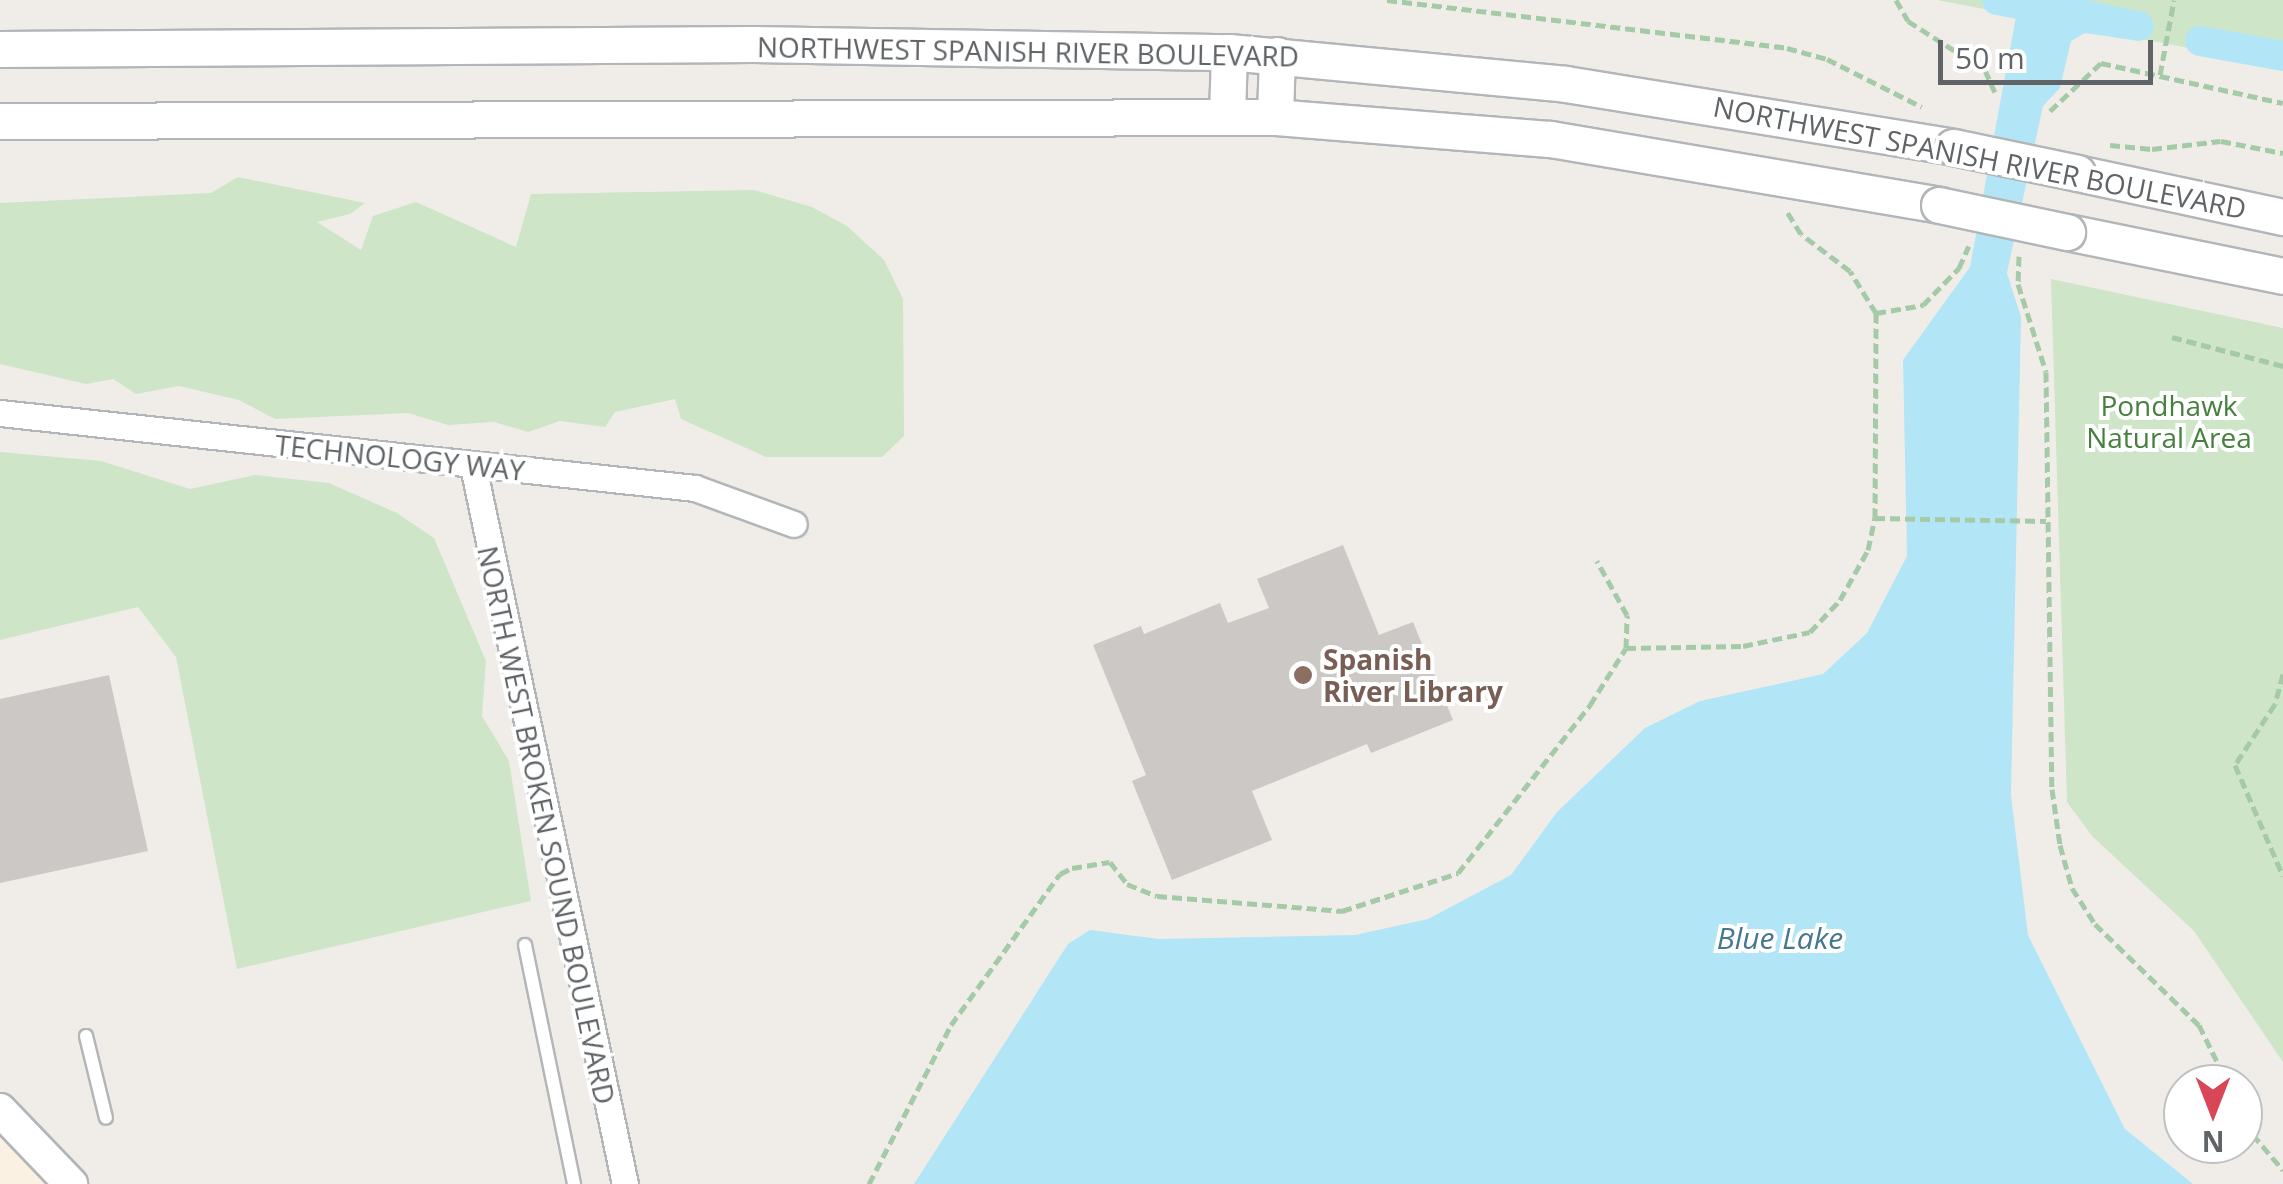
<!DOCTYPE html>
<style>
body{margin:0}
#map{position:relative;width:2283px;height:1184px;overflow:hidden;background:#f0ede9;font-family:"Open Sans",sans-serif}
div>[style]{position:absolute}
.commercial>*{inset:0;background:#fbf1e3}
.green>*{inset:0;background:#cee5c8}
.water>*{inset:0;background:#b2e6f7}
.canal>*{height:30px;margin:-15px;padding:0 15px;transform-origin:15px;border-radius:15px;background:#b2e6f7}
.building>*{inset:0;background:#ccc8c5}
.path>*{height:5px;margin-top:-2.5px;transform-origin:0;background:repeating-linear-gradient(90deg,#a5caa8 0 10px,transparent 0 15px)}
.roads{filter:drop-shadow(2px 0 #b3b6b9) drop-shadow(-2px 0 #b3b6b9) drop-shadow(0 2px #b3b6b9) drop-shadow(0 -2px #b3b6b9)}
.service>*{height:12px;margin:-6px;padding:0 6px;transform-origin:6px;border-radius:6px;background:#fff}
.minor>*{height:25px;margin:-12.5px;padding:0 12.5px;transform-origin:12.5px;border-radius:12.5px;background:#fff}
.tertiary>*{height:32px;margin:-16px;padding:0 16px;transform-origin:16px;border-radius:16px;background:#fff}
.secondary>*{height:35px;margin:-17.5px;padding:0 17.5px;transform-origin:17.5px;border-radius:17.5px;background:#fff}
.bridges{filter:drop-shadow(2px 0 #b3b6b9) drop-shadow(-2px 0 #b3b6b9) drop-shadow(0 2px #b3b6b9) drop-shadow(0 -2px #b3b6b9)}
.secondary-bridge>*{height:35px;margin:-17.5px;padding:0 17.5px;transform-origin:17.5px;border-radius:17.5px;background:#fff}
.dots>*{width:28px;height:28px;translate:-50% -50%;box-sizing:border-box;border:5px solid #fff;border-radius:50%}
span{translate:-50% -50%;white-space:nowrap;text-align:center;line-height:1.15;-webkit-text-stroke:8px #fff;paint-order:stroke}
.street-label{font-size:28px;color:#606467}
.park-label{font-size:28px;color:#47803e}
.education-label{font-size:28px;color:#785e54;font-weight:700}
.left{translate:0 -50%;text-align:left}
.water-label{font-size:30px;color:#45778f;font-style:italic}
.north{position:absolute;left:2163px;top:1064px;width:100px;height:100px;box-sizing:border-box;background:#fff;border:2px solid #bfc1c2;border-radius:50%;rotate:180deg;font-size:28px;font-weight:700;line-height:40px;text-align:center;color:#606467}
.north::after{content:'';display:block;margin:auto;width:35px;height:45px;background:#d94656;clip-path:polygon(50% 0,100% 100%,50% 72%,0 100%)}
.scale{position:absolute;left:1938px;top:40px;width:215px;height:45px;box-sizing:border-box;border:5px solid #606467;border-top:0;padding-left:12px;font-size:30px;line-height:35px;white-space:nowrap;color:#606467;-webkit-text-stroke:8px #fff;paint-order:stroke}
</style>
<div id="map">
<div class="commercial">
<div style="clip-path:polygon(0 1110px,71px 1184px,0 1184px)"></div>
</div>
<div class="green">
<div style="clip-path:polygon(1937px 0,2283px 0,2283px 66px)"></div>
<div style="clip-path:polygon(238px 177px,365px 203px,350px 214px,317px 222px,361px 250px,373px 216px,416px 202px,516px 247px,531px 194px,754px 190px,812px 207px,847px 226px,884px 260px,903px 299px,904px 436px,882px 457px,766px 457px,681px 419px,675px 399px,615px 412px,605px 427px,560px 421px,528px 432px,494px 422px,448px 425px,408px 413px,275px 419px,239px 400px,179px 386px,136px 394px,113px 379px,86px 384px,0 364px,0 203px,211px 193px)"></div>
<div style="clip-path:polygon(2051px 279px,2283px 328px,2283px 1062px,2194px 931px,2092px 836px,2067px 802px)"></div>
<div style="clip-path:polygon(0 452px,101px 461px,190px 489px,255px 475px,329px 483px,397px 513px,434px 538px,486px 661px,482px 716px,509px 761px,531px 901px,237px 969px,176px 657px,138px 607px,0 640px)"></div>
</div>
<div class="water">
<div style="clip-path:polygon(2019px 0,2089px 0,2133px 12px,2139px 22px,2126px 39px,2085px 33px,2071px 41px,2060px 88px,2043px 106px,2007px 273px,2021px 317px,2011px 795px,2028px 935px,2125px 1129px,2193px 1184px,914px 1184px,1068px 944px,1090px 930px,1159px 939px,1355px 935px,1428px 919px,1511px 875px,1557px 812px,1645px 728px,1700px 701px,1823px 674px,1867px 633px,1907px 556px,1903px 360px,1970px 267px)"></div>
</div>
<div class="canal">
<div style="left:1997px;top:0;width:144px;rotate:10.4deg"></div>
<div style="left:2200px;top:41px;width:84px;rotate:10.2deg"></div>
</div>
<div class="building">
<div style="clip-path:polygon(1343px 545px,1379px 635px,1413px 622px,1453px 720px,1371px 753px,1367px 744px,1252px 791px,1272px 840px,1172px 880px,1132px 781px,1146px 775px,1093px 645px,1141px 626px,1144px 634px,1220px 603px,1228px 623px,1269px 608px,1257px 579px)"></div>
<div style="clip-path:polygon(109px 675px,148px 851px,0 883px,0 699px)"></div>
</div>
<div class="path">
<div style="left:1387px;top:0;width:403px;rotate:6.8deg"></div>
<div style="left:1787px;top:48px;width:41px;rotate:15.4deg"></div>
<div style="left:1827px;top:59px;width:106px;rotate:26.8deg"></div>
<div style="left:1896px;top:0;width:24px;rotate:60deg"></div>
<div style="left:1908px;top:21px;width:91px;rotate:32.5deg"></div>
<div style="left:1985px;top:70px;width:24px;rotate:66deg"></div>
<div style="left:2160px;top:75px;width:76px;rotate:-79.4deg"></div>
<div style="left:2050px;top:111px;width:70px;rotate:-43.3deg"></div>
<div style="left:2101px;top:63px;width:186px;rotate:12.4deg"></div>
<div style="left:2110px;top:145px;width:42px;rotate:5.4deg"></div>
<div style="left:2152px;top:149px;width:69px;rotate:-6.6deg"></div>
<div style="left:2221px;top:141px;width:63px;rotate:11deg"></div>
<div style="left:2019px;top:256px;width:28px;rotate:92deg"></div>
<div style="left:2018px;top:284px;width:92px;rotate:72.3deg"></div>
<div style="left:2046px;top:372px;width:417px;rotate:89.2deg"></div>
<div style="left:2052px;top:789px;width:57px;rotate:81.9deg"></div>
<div style="left:2060px;top:845px;width:45px;rotate:74.4deg"></div>
<div style="left:2072px;top:888px;width:43px;rotate:57.4deg"></div>
<div style="left:2095px;top:924px;width:145px;rotate:44.2deg"></div>
<div style="left:2199px;top:1025px;width:66px;rotate:63.8deg"></div>
<div style="left:1876px;top:313px;width:48px;rotate:-9.7deg"></div>
<div style="left:1923px;top:305px;width:52px;rotate:-45.8deg"></div>
<div style="left:1959px;top:268px;width:24px;rotate:-66deg"></div>
<div style="left:2172px;top:337px;width:115px;rotate:14.6deg"></div>
<div style="left:1875px;top:518px;width:171px;rotate:1deg"></div>
<div style="left:1626px;top:648px;width:117px;rotate:-1deg"></div>
<div style="left:1743px;top:646px;width:68px;rotate:-11.8deg"></div>
<div style="left:1810px;top:632px;width:44px;rotate:-46.8deg"></div>
<div style="left:1840px;top:600px;width:57px;rotate:-60.8deg"></div>
<div style="left:1868px;top:550px;width:33px;rotate:-78deg"></div>
<div style="left:1875px;top:518px;width:205px;rotate:-89.7deg"></div>
<div style="left:1876px;top:313px;width:49px;rotate:-121.8deg"></div>
<div style="left:1850px;top:271px;width:61px;rotate:-142.9deg"></div>
<div style="left:1801px;top:234px;width:26px;rotate:-122deg"></div>
<div style="left:2283px;top:674px;width:31px;rotate:105deg"></div>
<div style="left:2275px;top:704px;width:73px;rotate:123.3deg"></div>
<div style="left:2235px;top:765px;width:121px;rotate:66.6deg"></div>
<div style="left:2243px;top:1123px;width:62px;rotate:49.6deg"></div>
<div style="left:869px;top:1184px;width:179px;rotate:-62.7deg"></div>
<div style="left:951px;top:1025px;width:186px;rotate:-54.2deg"></div>
<div style="left:1060px;top:874px;width:13px;rotate:-27deg"></div>
<div style="left:1072px;top:868px;width:38px;rotate:-9deg"></div>
<div style="left:1110px;top:862px;width:28px;rotate:52deg"></div>
<div style="left:1127px;top:884px;width:32px;rotate:22deg"></div>
<div style="left:1157px;top:896px;width:186px;rotate:4.6deg"></div>
<div style="left:1342px;top:911px;width:122px;rotate:-18.1deg"></div>
<div style="left:1458px;top:873px;width:214px;rotate:-51.8deg"></div>
<div style="left:1590px;top:705px;width:67px;rotate:-57.7deg"></div>
<div style="left:1626px;top:648px;width:33px;rotate:-88deg"></div>
<div style="left:1627px;top:615px;width:62px;rotate:-119.1deg"></div>
</div>
<div class="roads">
<div class="service">
<div style="left:525px;top:945px;width:244px;rotate:78.4deg"></div>
<div style="left:86px;top:1036px;width:84px;rotate:76.3deg"></div>
</div>
<div class="minor">
<div style="left:0;top:413px;width:699px;rotate:6.16deg"></div>
<div style="left:695px;top:488px;width:105px;rotate:20deg"></div>
<div style="left:473px;top:466px;width:734px;rotate:78.05deg"></div>
</div>
<div class="tertiary">
<div style="left:0;top:1110px;width:103px;rotate:46.2deg"></div>
</div>
<div class="secondary">
<div style="left:0;top:49px;width:753px;rotate:-0.38deg"></div>
<div style="left:753px;top:44px;width:476px;rotate:1deg"></div>
<div style="left:1229px;top:52px;width:339px;rotate:5.4deg"></div>
<div style="left:1566px;top:84px;width:392px;rotate:9.2deg"></div>
<div style="left:1227px;top:116px;width:64px;rotate:-88.2deg"></div>
<div style="left:1275px;top:117px;width:62px;rotate:-88.2deg"></div>
<div style="left:0;top:121px;width:1275px;rotate:-0.18deg"></div>
<div style="left:1275px;top:117px;width:276px;rotate:4.6deg"></div>
<div style="left:1550px;top:139px;width:395px;rotate:9.6deg"></div>
<div style="left:2077px;top:173px;width:211px;rotate:12.1deg"></div>
<div style="left:2067px;top:232px;width:220px;rotate:11.5deg"></div>
</div>
</div>
<div class="bridges">
<div class="secondary-bridge">
<div style="left:1953px;top:147px;width:127px;rotate:11.8deg"></div>
<div style="left:1939px;top:205px;width:131px;rotate:11.9deg"></div>
</div>
</div>
<div class="dots">
<div style="left:1303px;top:675px;background:#8d6e63"></div>
</div>
<div class="street-label">
<span style="left:1028px;top:51px;rotate:1deg">NORTHWEST SPANISH RIVER BOULEVARD</span>
<span style="left:1980px;top:157px;rotate:11deg">NORTHWEST SPANISH RIVER BOULEVARD</span>
<span style="left:400px;top:457px;rotate:6deg">TECHNOLOGY WAY</span>
<span style="left:547px;top:825px;rotate:78deg">NORTH WEST BROKEN SOUND BOULEVARD</span>
</div>
<div class="park-label">
<span style="left:2169px;top:421px">Pondhawk<br>Natural Area</span>
</div>
<div class="education-label">
<span class="left" style="left:1323px;top:675px">Spanish<br>River Library</span>
</div>
<div class="water-label">
<span style="left:1780px;top:938px">Blue Lake</span>
</div>
<div class="north">N</div>
<div class="scale">50 m</div>
</div>
